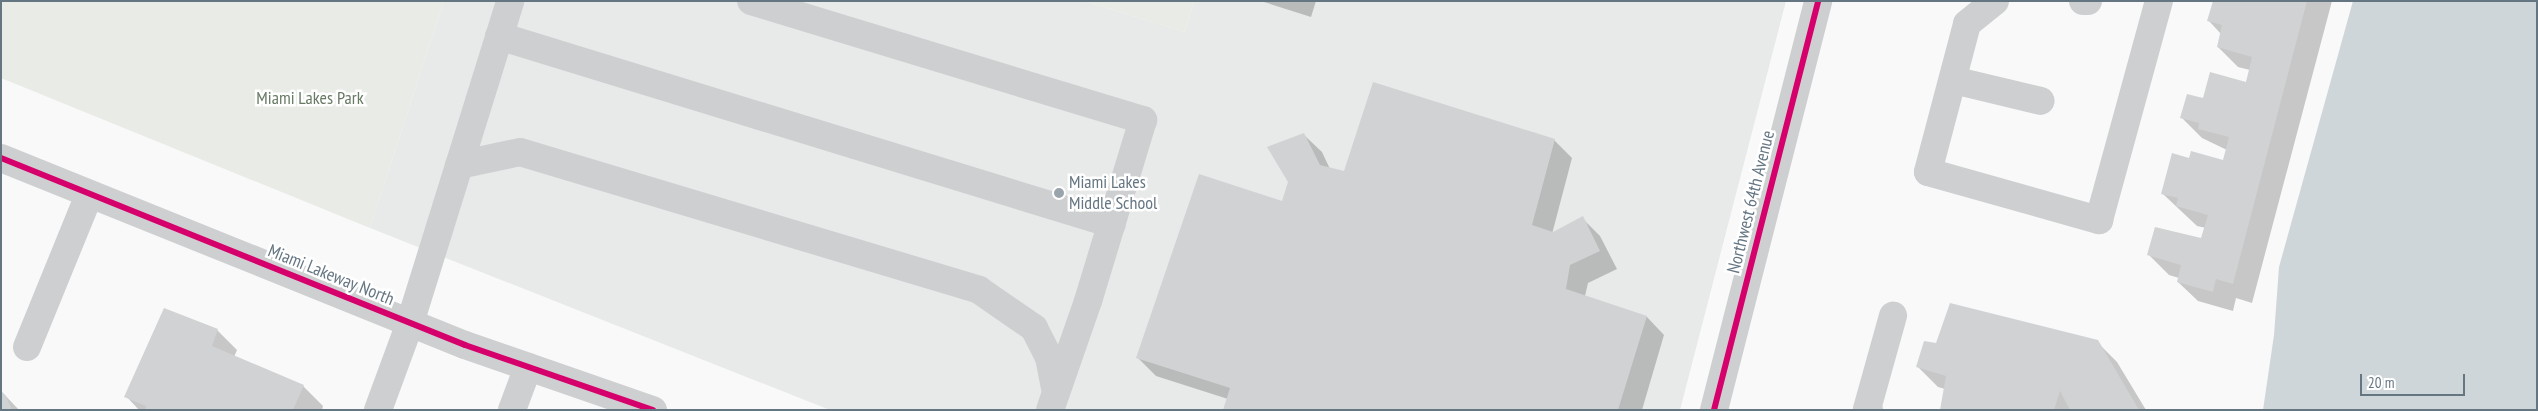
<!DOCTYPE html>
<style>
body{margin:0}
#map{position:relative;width:2538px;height:411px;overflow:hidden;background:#f9f9f9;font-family:"PT Sans Narrow",sans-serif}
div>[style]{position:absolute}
.built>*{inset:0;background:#e8e9e9}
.green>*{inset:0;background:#e8ebe6}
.water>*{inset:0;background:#ced6d9}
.shadow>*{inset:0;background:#0003}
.building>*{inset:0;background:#d0d2d3}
.minor>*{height:28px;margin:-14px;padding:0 14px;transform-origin:14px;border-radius:14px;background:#cecfd0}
.cycleway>*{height:6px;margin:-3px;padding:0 3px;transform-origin:3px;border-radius:3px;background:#d6006c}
.dots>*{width:14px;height:14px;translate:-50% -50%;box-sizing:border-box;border:2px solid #fff;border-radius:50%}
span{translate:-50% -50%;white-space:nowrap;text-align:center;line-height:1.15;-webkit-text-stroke:5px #fff;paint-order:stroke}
.park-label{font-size:18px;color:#687a64}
.poi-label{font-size:18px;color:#657683}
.left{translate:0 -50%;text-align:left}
.street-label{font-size:18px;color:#657683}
.frame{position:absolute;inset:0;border:2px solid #657683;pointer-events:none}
.scale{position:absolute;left:2360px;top:374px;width:105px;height:22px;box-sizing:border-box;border:2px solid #657683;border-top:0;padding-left:6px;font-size:15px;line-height:18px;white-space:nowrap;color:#657683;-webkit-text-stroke:4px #fff;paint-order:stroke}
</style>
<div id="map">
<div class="built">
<div style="clip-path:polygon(444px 1px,1084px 1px,1185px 32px,1194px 1px,1786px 1px,1680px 410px,830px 410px,370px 228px)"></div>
</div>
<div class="green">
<div style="clip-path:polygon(1px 1px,444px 1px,370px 228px,1px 78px)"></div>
<div style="clip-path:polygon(1084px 1px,1194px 1px,1185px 32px)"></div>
</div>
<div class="water">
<div style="clip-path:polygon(2353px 1px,2537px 1px,2537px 410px,2263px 410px,2274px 335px,2279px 267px)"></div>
</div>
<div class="shadow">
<div style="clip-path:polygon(1261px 1px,1316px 1px,1311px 17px)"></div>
<div style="clip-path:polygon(2266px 1px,2332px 1px,2252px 303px,2236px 298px,2233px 311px,2198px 301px,2178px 282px,2179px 278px,2169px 275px,2149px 255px,2202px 240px,2206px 228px,2197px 226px,2163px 194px,2190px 159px,2224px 161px,2227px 150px,2202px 138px,2182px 118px,2204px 100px,2246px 83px,2250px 70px,2238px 67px,2218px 47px,2221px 34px,2209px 21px)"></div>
<div style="clip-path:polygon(1304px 135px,1322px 152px,1330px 169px,1344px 173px,1554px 140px,1572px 158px,1552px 234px,1582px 218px,1600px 236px,1617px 269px,1588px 283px,1585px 296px,1647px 317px,1664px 335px,1642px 410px,1225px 410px,1228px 399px,1156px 376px,1138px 358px,1283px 202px)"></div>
<div style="clip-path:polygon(217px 330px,237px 350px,234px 357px,303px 386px,323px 406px,322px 410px,139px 410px,126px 396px)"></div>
<div style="clip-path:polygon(2097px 342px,2117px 362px,2146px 410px,1941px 410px,1945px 389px,1938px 387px,1918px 367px,1937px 344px)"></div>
<div style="clip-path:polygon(1px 391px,19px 410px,1px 410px)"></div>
</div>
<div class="building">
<div style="clip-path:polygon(2213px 1px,2307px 1px,2233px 284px,2216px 279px,2213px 292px,2177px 282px,2181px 265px,2147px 255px,2155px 227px,2201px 238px,2208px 215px,2176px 206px,2178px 198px,2161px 194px,2172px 153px,2189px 158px,2191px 151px,2223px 160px,2229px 137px,2198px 129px,2199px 123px,2180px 118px,2187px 94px,2203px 98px,2210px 72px,2246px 82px,2252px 57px,2217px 47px,2222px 25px,2207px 21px)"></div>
<div style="clip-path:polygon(1373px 82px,1555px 139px,1532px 225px,1553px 232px,1583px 216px,1600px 251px,1570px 265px,1566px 289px,1647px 316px,1618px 410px,1223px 410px,1230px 388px,1136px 358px,1199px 174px,1282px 201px,1288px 182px,1267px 147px,1304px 133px,1320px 165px,1344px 171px)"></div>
<div style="clip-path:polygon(1950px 303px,2098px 340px,2139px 410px,2070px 410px,2060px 391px,2054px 410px,1940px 410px,1946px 376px,1916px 367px,1924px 341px,1936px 343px)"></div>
<div style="clip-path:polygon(164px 308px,218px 329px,212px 346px,304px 385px,293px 410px,145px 410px,146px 406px,124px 397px)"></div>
<div style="clip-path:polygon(1px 391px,6px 396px,12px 410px,1px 410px)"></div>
</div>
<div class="minor">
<div style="left:751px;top:1px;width:410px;rotate:16.9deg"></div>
<div style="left:1143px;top:120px;width:189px;rotate:106.9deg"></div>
<div style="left:1088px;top:301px;width:115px;rotate:109.2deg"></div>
<div style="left:1995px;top:1px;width:36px;rotate:141deg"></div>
<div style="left:1967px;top:24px;width:153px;rotate:104.8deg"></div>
<div style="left:1928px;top:172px;width:178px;rotate:15.7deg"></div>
<div style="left:2099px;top:220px;width:227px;rotate:-74.7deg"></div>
<div style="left:2083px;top:1px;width:5px"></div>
<div style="left:499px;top:36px;width:641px;rotate:17.05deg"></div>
<div style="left:1953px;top:80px;width:90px;rotate:13.4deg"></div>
<div style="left:1px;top:158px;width:500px;rotate:21.95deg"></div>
<div style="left:465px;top:345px;width:199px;rotate:19.1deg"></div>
<div style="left:459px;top:165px;width:62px;rotate:-12deg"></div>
<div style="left:520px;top:152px;width:479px;rotate:16.7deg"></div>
<div style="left:979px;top:290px;width:67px;rotate:34.6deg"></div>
<div style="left:1034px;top:328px;width:33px;rotate:63deg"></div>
<div style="left:1049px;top:357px;width:36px;rotate:79deg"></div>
<div style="left:27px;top:347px;width:164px;rotate:-67.8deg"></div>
<div style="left:378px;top:410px;width:93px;rotate:-69.8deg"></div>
<div style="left:410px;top:323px;width:337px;rotate:-72.7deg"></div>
<div style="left:512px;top:410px;width:46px;rotate:-69.6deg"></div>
<div style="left:1714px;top:410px;width:422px;rotate:-75.7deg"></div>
<div style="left:1869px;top:410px;width:2px;rotate:-153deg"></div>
<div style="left:1867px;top:409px;width:97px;rotate:-74.4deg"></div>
</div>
<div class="cycleway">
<div style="left:1px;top:158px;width:500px;rotate:21.95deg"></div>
<div style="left:465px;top:345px;width:199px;rotate:19.1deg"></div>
<div style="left:1714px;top:410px;width:422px;rotate:-75.7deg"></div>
</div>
<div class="dots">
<div style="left:1059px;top:193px;background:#99a4ac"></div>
</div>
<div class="park-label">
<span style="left:310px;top:98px">Miami Lakes Park</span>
</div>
<div class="poi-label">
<span class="left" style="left:1069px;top:193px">Miami Lakes<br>Middle School</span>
</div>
<div class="street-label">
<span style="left:1751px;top:202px;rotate:-76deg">Northwest 64th Avenue</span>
<span style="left:331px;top:275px;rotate:22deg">Miami Lakeway North</span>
</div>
<div class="frame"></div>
<div class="scale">20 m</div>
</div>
